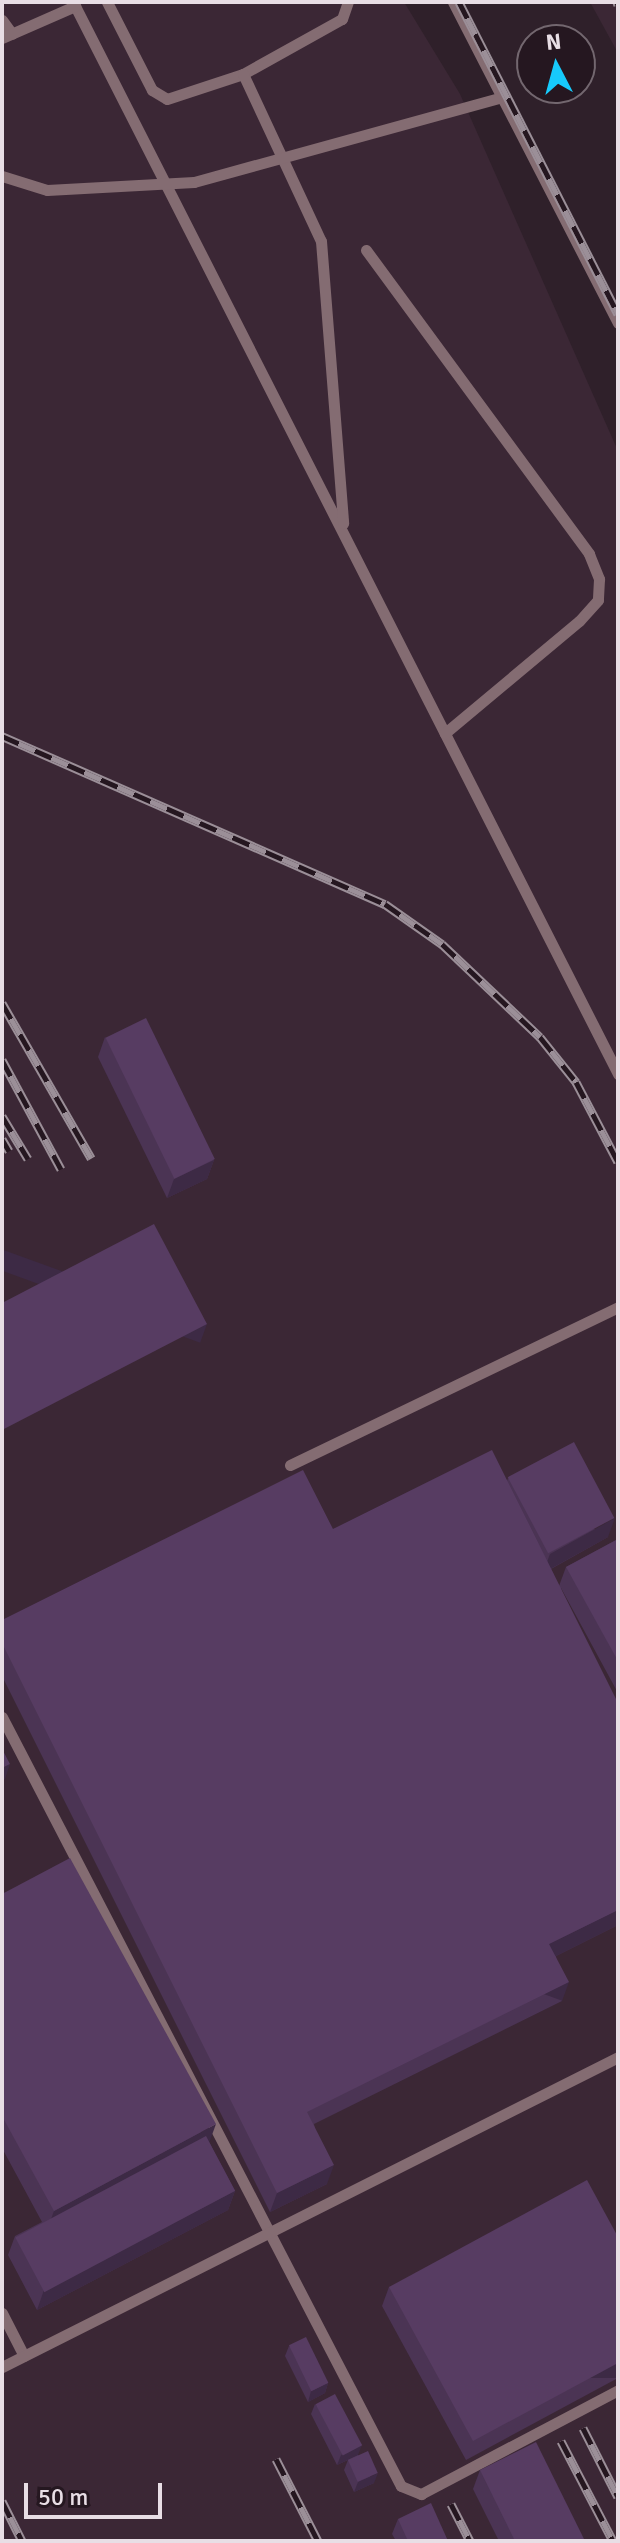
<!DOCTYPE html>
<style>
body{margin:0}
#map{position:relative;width:620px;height:2543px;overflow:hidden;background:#2f202a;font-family:Signika,sans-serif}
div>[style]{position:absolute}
.built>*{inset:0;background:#3b2735}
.service>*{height:11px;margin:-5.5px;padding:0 5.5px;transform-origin:5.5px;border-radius:5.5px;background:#846c72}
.rail>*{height:9px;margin-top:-4.5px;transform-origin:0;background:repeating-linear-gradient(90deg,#251720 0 18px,#9b8f98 0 36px);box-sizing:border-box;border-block:2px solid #9b8f98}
.wall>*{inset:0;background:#4b3454}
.shaded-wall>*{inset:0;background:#3d2a45;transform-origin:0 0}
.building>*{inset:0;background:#573c62;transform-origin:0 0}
span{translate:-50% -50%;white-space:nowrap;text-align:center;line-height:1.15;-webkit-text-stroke:8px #251720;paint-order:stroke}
.frame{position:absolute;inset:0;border:4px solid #e8dee5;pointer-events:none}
.north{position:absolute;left:516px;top:24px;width:80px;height:80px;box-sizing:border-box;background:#251720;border:2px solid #73676f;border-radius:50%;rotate:354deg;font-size:22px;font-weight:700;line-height:32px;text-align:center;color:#e8dee5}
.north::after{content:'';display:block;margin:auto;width:28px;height:36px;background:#17cafb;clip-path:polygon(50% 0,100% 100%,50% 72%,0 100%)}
.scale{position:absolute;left:24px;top:2483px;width:138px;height:36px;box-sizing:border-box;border:4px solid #e8dee5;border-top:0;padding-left:10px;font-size:24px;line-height:28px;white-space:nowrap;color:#e8dee5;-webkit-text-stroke:6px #251720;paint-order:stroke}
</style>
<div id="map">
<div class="built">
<div style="clip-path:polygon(2px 2px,404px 2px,460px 94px,618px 451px,618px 2541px,2px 2541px)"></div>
<div style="clip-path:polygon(590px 2px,618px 2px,618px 53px)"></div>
</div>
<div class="service">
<div style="left:73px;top:2px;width:1203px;rotate:63.05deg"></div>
<div style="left:107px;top:2px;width:99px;rotate:62.9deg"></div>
<div style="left:152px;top:90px;width:17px;rotate:31deg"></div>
<div style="left:167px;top:99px;width:80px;rotate:-18.2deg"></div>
<div style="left:243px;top:74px;width:113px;rotate:-29.1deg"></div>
<div style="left:342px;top:19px;width:18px;rotate:-71deg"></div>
<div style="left:453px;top:2px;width:361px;rotate:62.8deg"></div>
<div style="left:2px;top:20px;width:17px;rotate:54deg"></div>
<div style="left:2px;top:38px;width:80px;rotate:-23.7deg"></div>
<div style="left:243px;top:74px;width:184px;rotate:65deg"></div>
<div style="left:321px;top:241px;width:283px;rotate:85.5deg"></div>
<div style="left:2px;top:176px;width:47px;rotate:17.3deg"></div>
<div style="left:47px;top:190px;width:147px;rotate:-3.1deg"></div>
<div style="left:194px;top:182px;width:320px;rotate:-15.4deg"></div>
<div style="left:366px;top:250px;width:377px;rotate:53.7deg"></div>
<div style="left:589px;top:554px;width:27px;rotate:68deg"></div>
<div style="left:599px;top:579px;width:21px;rotate:93deg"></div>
<div style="left:598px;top:600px;width:28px;rotate:132deg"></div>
<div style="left:579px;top:621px;width:175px;rotate:140.1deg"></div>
<div style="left:290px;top:1465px;width:364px;rotate:-25.7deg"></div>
<div style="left:2px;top:1717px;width:866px;rotate:62.58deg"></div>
<div style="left:401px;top:2486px;width:22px;rotate:22deg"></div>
<div style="left:421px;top:2494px;width:223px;rotate:-27.8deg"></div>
<div style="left:2px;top:2313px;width:48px;rotate:62.9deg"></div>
<div style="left:2px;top:2367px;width:690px;rotate:-26.71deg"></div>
</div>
<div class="rail">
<div style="left:459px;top:2px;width:350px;rotate:63deg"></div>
<div style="left:617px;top:2px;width:3px;rotate:72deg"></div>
<div style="left:2px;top:736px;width:418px;rotate:23.7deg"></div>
<div style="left:385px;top:904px;width:70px;rotate:35.1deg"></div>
<div style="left:442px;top:944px;width:135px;rotate:43.5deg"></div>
<div style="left:540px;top:1037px;width:58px;rotate:51.3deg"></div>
<div style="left:576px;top:1082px;width:90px;rotate:62.3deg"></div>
<div style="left:2px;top:1003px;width:179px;rotate:60.1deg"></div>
<div style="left:2px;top:1060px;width:124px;rotate:61.6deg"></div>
<div style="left:2px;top:1116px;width:50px;rotate:58.8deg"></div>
<div style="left:2px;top:1139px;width:14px;rotate:60deg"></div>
<div style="left:583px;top:2428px;width:77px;rotate:63.1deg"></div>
<div style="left:561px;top:2441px;width:113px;rotate:62.5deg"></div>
<div style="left:276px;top:2459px;width:92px;rotate:62.9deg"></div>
<div style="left:2px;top:2501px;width:45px;rotate:63.4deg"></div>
<div style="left:451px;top:2504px;width:42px;rotate:62.8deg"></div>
</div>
<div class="wall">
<div style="clip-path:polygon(105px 1037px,214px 1160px,207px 1179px,167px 1198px,98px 1057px)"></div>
<div style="clip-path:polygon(508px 1478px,608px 1537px,551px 1569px,559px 1586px,566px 1567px,618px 1539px,618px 1693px,561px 1588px,618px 1925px,556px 1956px,562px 2001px,314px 2124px,327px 2184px,270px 2212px,2px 1676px,2px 1620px,507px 1481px)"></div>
<div style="clip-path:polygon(2px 1894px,209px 2142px,235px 2191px,228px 2210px,37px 2310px,8px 2255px,15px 2236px,42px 2222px,2px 2148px)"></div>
<div style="clip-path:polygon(618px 2237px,618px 2378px,466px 2460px,382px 2306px,389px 2287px)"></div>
<div style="clip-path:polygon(289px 2346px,328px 2383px,325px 2393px,308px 2402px,285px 2356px)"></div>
<div style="clip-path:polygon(315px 2404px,358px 2455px,374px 2483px,354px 2492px,344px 2470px,348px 2460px,337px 2465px,311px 2414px)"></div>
<div style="clip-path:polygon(480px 2470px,585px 2541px,499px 2541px,473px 2489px)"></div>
<div style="clip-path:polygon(398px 2519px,448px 2541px,396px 2541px,392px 2534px)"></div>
</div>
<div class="shaded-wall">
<div style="clip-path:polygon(214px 1160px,207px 1179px,167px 1198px,174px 1179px)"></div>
<div style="left:207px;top:1324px;width:20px;height:231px;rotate:110deg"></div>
<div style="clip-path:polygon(615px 1518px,608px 1537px,543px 1573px,550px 1554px)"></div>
<div style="clip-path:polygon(10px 1764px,5px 1779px,2px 1781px,2px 1768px)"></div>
<div style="clip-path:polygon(618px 1910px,618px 1925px,542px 1963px,549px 1944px)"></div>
<div style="left:569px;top:1982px;width:20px;height:292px;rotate:110deg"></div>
<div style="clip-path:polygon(216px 2124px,209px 2143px,47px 2230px,54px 2211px)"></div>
<div style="clip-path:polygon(334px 2165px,327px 2184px,270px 2212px,277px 2193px)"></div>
<div style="clip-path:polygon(235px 2191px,228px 2210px,37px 2310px,44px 2290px)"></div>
<div style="left:618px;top:2363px;width:15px;height:165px;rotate:90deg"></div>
<div style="clip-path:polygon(328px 2383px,325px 2393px,308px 2402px,311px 2391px)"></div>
<div style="clip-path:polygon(362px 2445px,358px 2455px,337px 2465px,341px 2455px)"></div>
<div style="clip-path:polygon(378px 2473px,374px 2483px,354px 2492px,358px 2482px)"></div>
</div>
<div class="building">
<div style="left:146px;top:1018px;width:157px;height:45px;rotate:64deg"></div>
<div style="clip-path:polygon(154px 1224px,207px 1324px,2px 1430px,2px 1303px)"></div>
<div style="left:574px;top:1442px;width:86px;height:75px;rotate:62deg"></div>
<div style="clip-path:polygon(492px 1450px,618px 1703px,618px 1910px,549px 1944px,569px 1982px,307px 2112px,334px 2165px,277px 2193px,2px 1643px,2px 1620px,303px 1470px,333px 1529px)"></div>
<div style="clip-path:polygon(618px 1539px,618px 1661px,566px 1567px)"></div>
<div style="clip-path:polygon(2px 1749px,10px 1764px,2px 1768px)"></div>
<div style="clip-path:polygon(70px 1858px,216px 2124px,54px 2211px,2px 2116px,2px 1894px)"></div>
<div style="left:206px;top:2136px;width:62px;height:216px;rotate:62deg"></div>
<div style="clip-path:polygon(587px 2180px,618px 2237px,618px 2363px,473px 2441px,389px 2287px)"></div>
<div style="left:306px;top:2337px;width:51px;height:19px;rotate:64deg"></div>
<div style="left:335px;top:2394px;width:58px;height:22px;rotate:62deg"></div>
<div style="clip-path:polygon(536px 2442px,585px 2541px,515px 2541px,480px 2470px)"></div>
<div style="left:368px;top:2451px;width:24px;height:22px;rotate:66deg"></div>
<div style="clip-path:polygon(431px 2503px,448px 2541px,408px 2541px,398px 2519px)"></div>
</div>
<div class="frame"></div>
<div class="north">N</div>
<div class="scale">50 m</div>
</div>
